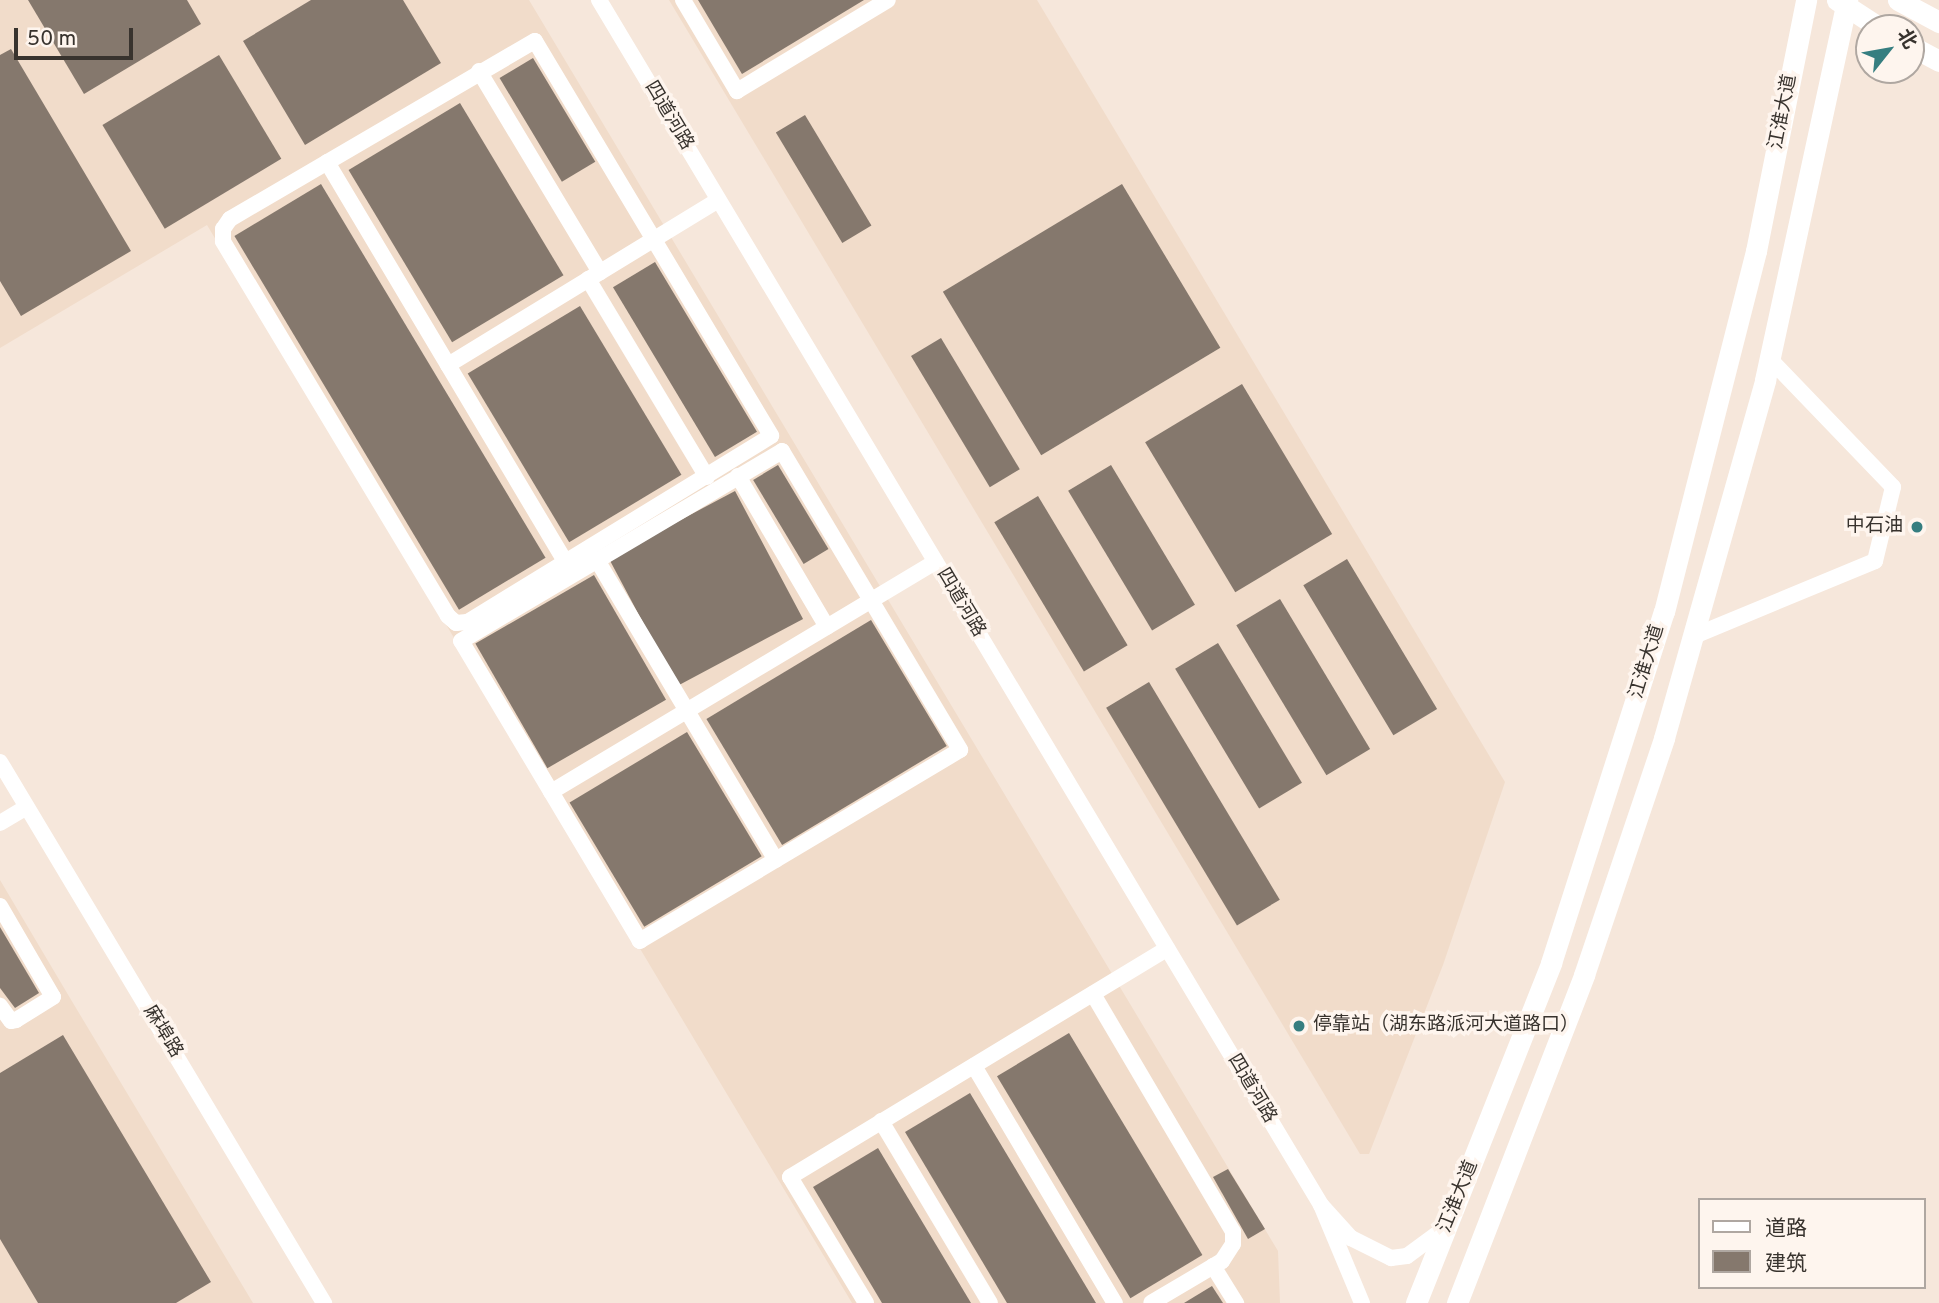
<!DOCTYPE html>
<meta charset="utf-8">
<style>
body{margin:0}
#map{position:relative;width:1939px;height:1303px;overflow:hidden;background:#f6e7db;font-family:Overpass,"Noto Sans SC",sans-serif}
div>[style]{position:absolute}
.built>*{inset:0;background:#f1dcca}
.building>*{inset:0;background:#85786d;transform-origin:0 0}
.minor>*{height:16px;margin:-8px;padding:0 8px;transform-origin:8px;border-radius:8px;background:#fff}
.major>*{height:21px;margin:-10.5px;padding:0 10.5px;transform-origin:10.5px;border-radius:10.5px;background:#fff}
.dots>*{width:19px;height:19px;translate:-50% -50%;box-sizing:border-box;border:4px solid #fef5ee;border-radius:50%}
span{translate:-50% -50%;white-space:nowrap;text-align:center;line-height:1.15;-webkit-text-stroke:7px #fef5ee;paint-order:stroke}
.street-label{font-size:19px;color:#38332e}
.poi-label{font-size:19px;color:#38332e}
.right{translate:-100% -50%;text-align:right}
.left{translate:0 -50%;text-align:left}
.legend{position:absolute;left:1698px;top:1198px;width:228px;height:91px;box-sizing:border-box;background:#fef5ee;border:2px solid #afa7a1;margin:0;padding:9px 12px;list-style:none;font-size:21px;color:#38332e}
.legend li{display:flex;align-items:center;gap:14px;height:35px}
.legend b{width:35px;border:2px solid #afa7a1}
.north{position:absolute;left:1855px;top:14px;width:70px;height:70px;box-sizing:border-box;background:#fef5ee;border:2px solid #afa7a1;border-radius:50%;rotate:59deg;font-size:19px;font-weight:700;line-height:28px;text-align:center;color:#38332e}
.north::after{content:'';display:block;margin:auto;width:24px;height:32px;background:#367e80;clip-path:polygon(50% 0,100% 100%,50% 72%,0 100%)}
.scale{position:absolute;left:14px;top:28px;width:119px;height:32px;box-sizing:border-box;border:4px solid #38332e;border-top:0;padding-left:9px;font-size:21px;line-height:24px;white-space:nowrap;color:#38332e;-webkit-text-stroke:5px #fef5ee;paint-order:stroke}
</style>
<div id="map">
<div class="built">
<div style="clip-path:polygon(0 0,529px 0,1278px 1251px,1280px 1303px,852px 1303px,207px 225px,0 348px)"></div>
<div style="clip-path:polygon(669px 0,1037px 0,1505px 782px,1443px 965px,1369px 1154px,1360px 1154px)"></div>
<div style="clip-path:polygon(0 880px,70px 998px,253px 1303px,0 1303px)"></div>
</div>
<div class="building">
<div style="clip-path:polygon(28px 0,187px 0,201px 24px,84px 94px)"></div>
<div style="clip-path:polygon(311px 0,403px 0,441px 63px,305px 145px,243px 41px)"></div>
<div style="clip-path:polygon(698px 0,864px 0,742px 74px)"></div>
<div style="clip-path:polygon(11px 49px,131px 251px,21px 316px,0 281px,0 55px)"></div>
<div style="left:219px;top:55px;width:121px;height:136px;rotate:59deg"></div>
<div style="left:533px;top:58px;width:121px;height:39px;rotate:59deg"></div>
<div style="left:460px;top:103px;width:201px;height:130px;rotate:59deg"></div>
<div style="left:805px;top:115px;width:129px;height:34px;rotate:59deg"></div>
<div style="left:321px;top:184px;width:436px;height:101px;rotate:59deg"></div>
<div style="left:1122px;top:184px;width:191px;height:209px;rotate:59deg"></div>
<div style="left:655px;top:262px;width:198px;height:49px;rotate:59deg"></div>
<div style="left:580px;top:306px;width:197px;height:131px;rotate:59deg"></div>
<div style="left:941px;top:338px;width:153px;height:35px;rotate:59deg"></div>
<div style="left:1242px;top:384px;width:175px;height:113px;rotate:59deg"></div>
<div style="left:778px;top:465px;width:98px;height:29px;rotate:59deg"></div>
<div style="left:1111px;top:465px;width:163px;height:50px;rotate:59deg"></div>
<div style="left:735px;top:491px;width:145px;height:143px;rotate:62deg"></div>
<div style="left:1038px;top:496px;width:174px;height:51px;rotate:59deg"></div>
<div style="left:1347px;top:559px;width:175px;height:51px;rotate:59deg"></div>
<div style="left:594px;top:575px;width:144px;height:137px;rotate:60deg"></div>
<div style="left:1280px;top:599px;width:175px;height:51px;rotate:59deg"></div>
<div style="left:871px;top:620px;width:147px;height:192px;rotate:59deg"></div>
<div style="left:1218px;top:643px;width:163px;height:50px;rotate:59deg"></div>
<div style="left:1149px;top:682px;width:254px;height:50px;rotate:59deg"></div>
<div style="left:687px;top:732px;width:145px;height:137px;rotate:59deg"></div>
<div style="clip-path:polygon(0 927px,39px 993px,15px 1008px,0 988px)"></div>
<div style="left:1069px;top:1033px;width:259px;height:84px;rotate:59deg"></div>
<div style="clip-path:polygon(63px 1035px,211px 1282px,176px 1303px,38px 1303px,0 1239px,0 1073px)"></div>
<div style="clip-path:polygon(970px 1093px,1096px 1303px,1007px 1303px,905px 1132px)"></div>
<div style="clip-path:polygon(878px 1148px,971px 1303px,882px 1303px,813px 1187px)"></div>
<div style="clip-path:polygon(1228px 1169px,1265px 1229px,1248px 1239px,1213px 1177px)"></div>
<div style="clip-path:polygon(1212px 1286px,1223px 1303px,1184px 1303px)"></div>
</div>
<div class="minor">
<div style="left:599px;top:0;width:1405px;rotate:59.07deg"></div>
<div style="left:683px;top:0;width:106px;rotate:59.3deg"></div>
<div style="left:737px;top:91px;width:176px;rotate:-31.1deg"></div>
<div style="left:535px;top:41px;width:460px;rotate:59.1deg"></div>
<div style="left:771px;top:436px;width:356px;rotate:148.5deg"></div>
<div style="left:467px;top:622px;width:11px;rotate:175deg"></div>
<div style="left:456px;top:623px;width:11px;rotate:-139deg"></div>
<div style="left:448px;top:616px;width:437px;rotate:-121deg"></div>
<div style="left:223px;top:241px;width:12px;rotate:-90deg"></div>
<div style="left:223px;top:229px;width:12px;rotate:-55deg"></div>
<div style="left:230px;top:219px;width:353px;rotate:-30.3deg"></div>
<div style="left:479px;top:71px;width:235px;rotate:59deg"></div>
<div style="left:327px;top:162px;width:465px;rotate:59.2deg"></div>
<div style="left:588px;top:279px;width:231px;rotate:59deg"></div>
<div style="left:448px;top:365px;width:316px;rotate:-31.4deg"></div>
<div style="left:782px;top:451px;width:348px;rotate:59.2deg"></div>
<div style="left:960px;top:750px;width:373px;rotate:149.2deg"></div>
<div style="left:640px;top:941px;width:349px;rotate:-120.8deg"></div>
<div style="left:461px;top:641px;width:373px;rotate:-30.6deg"></div>
<div style="left:738px;top:476px;width:175px;rotate:59.5deg"></div>
<div style="left:597px;top:560px;width:349px;rotate:59.2deg"></div>
<div style="left:1694px;top:636px;width:196px;rotate:-22.5deg"></div>
<div style="left:1875px;top:561px;width:76px;rotate:-76.3deg"></div>
<div style="left:1893px;top:487px;width:178px;rotate:-133.9deg"></div>
<div style="left:0;top:762px;width:631px;rotate:59.08deg"></div>
<div style="left:551px;top:792px;width:448px;rotate:-30.9deg"></div>
<div style="left:0;top:823px;width:31px;rotate:-31deg"></div>
<div style="left:0;top:906px;width:105px;rotate:59.8deg"></div>
<div style="left:53px;top:997px;width:44px;rotate:148.1deg"></div>
<div style="left:16px;top:1020px;width:5px;rotate:169deg"></div>
<div style="left:11px;top:1021px;width:19px;rotate:-126deg"></div>
<div style="left:1093px;top:994px;width:276px;rotate:59.5deg"></div>
<div style="left:1233px;top:1232px;width:12px;rotate:90deg"></div>
<div style="left:1233px;top:1244px;width:20px;rotate:123deg"></div>
<div style="left:1222px;top:1261px;width:82px;rotate:149.4deg"></div>
<div style="left:974px;top:1066px;width:276px;rotate:59.3deg"></div>
<div style="left:881px;top:1121px;width:212px;rotate:59.1deg"></div>
<div style="left:1213px;top:1266px;width:44px;rotate:58.1deg"></div>
<div style="left:866px;top:1303px;width:147px;rotate:-121.1deg"></div>
<div style="left:790px;top:1177px;width:441px;rotate:-31.2deg"></div>
<div style="left:1362px;top:1303px;width:106px;rotate:-112.7deg"></div>
<div style="left:1321px;top:1205px;width:45px;rotate:47.7deg"></div>
<div style="left:1351px;top:1238px;width:45px;rotate:26.6deg"></div>
<div style="left:1391px;top:1258px;width:16px;rotate:-7deg"></div>
<div style="left:1407px;top:1256px;width:47px;rotate:-36.4deg"></div>
</div>
<div class="major">
<div style="left:1837px;top:0;width:51px;rotate:33.1deg"></div>
<div style="left:1898px;top:0;width:47px;rotate:28.2deg"></div>
<div style="left:1911px;top:46px;width:32px;rotate:28deg"></div>
<div style="left:1416px;top:1303px;width:366px;rotate:-68.3deg"></div>
<div style="left:1551px;top:963px;width:369px;rotate:-72.2deg"></div>
<div style="left:1664px;top:612px;width:373px;rotate:-75.7deg"></div>
<div style="left:1756px;top:251px;width:256px;rotate:-78.7deg"></div>
<div style="left:1457px;top:1303px;width:352px;rotate:-68.8deg"></div>
<div style="left:1584px;top:975px;width:250px;rotate:-71.3deg"></div>
<div style="left:1664px;top:738px;width:372px;rotate:-74.2deg"></div>
<div style="left:1765px;top:380px;width:389px;rotate:-77.8deg"></div>
</div>
<div class="dots">
<div style="left:1917px;top:527px;background:#367e80"></div>
<div style="left:1299px;top:1026px;background:#367e80"></div>
</div>
<div class="street-label">
<span style="left:1784px;top:112px;rotate:-79deg">江淮大道</span>
<span style="left:668px;top:116px;rotate:59deg">四道河路</span>
<span style="left:960px;top:603px;rotate:59deg">四道河路</span>
<span style="left:1648px;top:662px;rotate:-73deg">江淮大道</span>
<span style="left:162px;top:1032px;rotate:59deg">麻埠路</span>
<span style="left:1251px;top:1089px;rotate:59deg">四道河路</span>
<span style="left:1459px;top:1197px;rotate:-68deg">江淮大道</span>
</div>
<div class="poi-label">
<span class="right" style="left:1903px;top:527px">中石油</span>
<span class="left" style="left:1313px;top:1026px">停靠站（湖东路派河大道路口）</span>
</div>
<ul class="legend">
<li><b style="height:9px;background:#fff"></b>道路</li>
<li><b style="height:19px;background:#85786d"></b>建筑</li>
</ul>
<div class="north">北</div>
<div class="scale">50 m</div>
</div>
